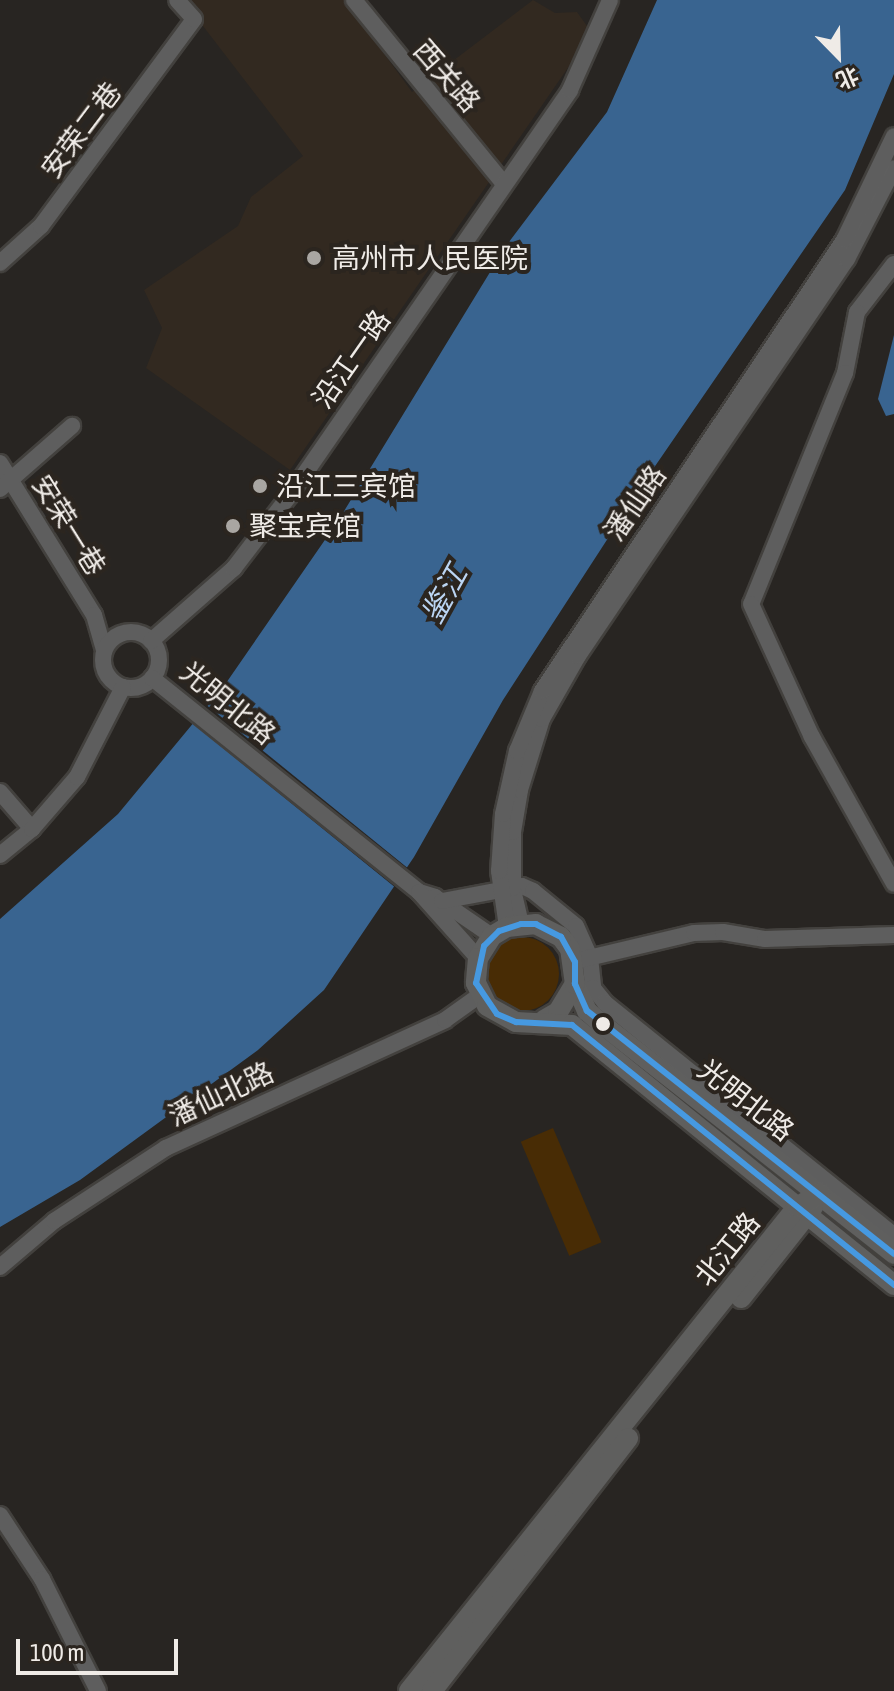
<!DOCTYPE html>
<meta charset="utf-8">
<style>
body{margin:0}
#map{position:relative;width:894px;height:1691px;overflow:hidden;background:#282522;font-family:"Asap Condensed","Noto Sans SC",sans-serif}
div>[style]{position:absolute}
.built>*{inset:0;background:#322920}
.green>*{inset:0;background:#482c05;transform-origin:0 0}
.round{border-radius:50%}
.water>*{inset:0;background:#396490}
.pier>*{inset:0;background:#282522;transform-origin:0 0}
.roads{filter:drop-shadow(2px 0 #43413e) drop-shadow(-2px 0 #43413e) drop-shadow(0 2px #43413e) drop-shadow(0 -2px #43413e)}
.minor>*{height:16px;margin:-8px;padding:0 8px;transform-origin:8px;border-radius:8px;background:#5e5e5e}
.minor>.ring{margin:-8px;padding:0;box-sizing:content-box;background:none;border:16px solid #5e5e5e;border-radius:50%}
.major>*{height:20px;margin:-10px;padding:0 10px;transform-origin:10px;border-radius:10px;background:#5f5f5e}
.bus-1>*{height:6px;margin:-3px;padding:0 3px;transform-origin:3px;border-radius:3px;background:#4699e1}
.dots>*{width:22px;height:22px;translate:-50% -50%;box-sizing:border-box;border:4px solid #2b251f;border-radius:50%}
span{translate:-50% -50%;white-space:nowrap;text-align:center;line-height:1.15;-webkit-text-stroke:8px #2b251f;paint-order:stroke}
.street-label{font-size:28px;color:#efebe7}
.poi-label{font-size:28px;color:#efebe7}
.left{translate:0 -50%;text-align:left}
.water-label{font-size:30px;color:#bbd5f3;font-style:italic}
.north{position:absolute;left:798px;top:16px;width:80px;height:80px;-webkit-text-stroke:6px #2b251f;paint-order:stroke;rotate:157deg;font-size:22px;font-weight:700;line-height:32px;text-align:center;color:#efebe7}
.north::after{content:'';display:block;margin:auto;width:28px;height:36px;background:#efebe7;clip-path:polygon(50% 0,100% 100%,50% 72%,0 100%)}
.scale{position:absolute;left:16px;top:1639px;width:162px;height:36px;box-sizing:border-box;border:4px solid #efebe7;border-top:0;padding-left:10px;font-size:24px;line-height:28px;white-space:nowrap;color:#efebe7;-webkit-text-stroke:6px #2b251f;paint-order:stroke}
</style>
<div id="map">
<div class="built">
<div style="clip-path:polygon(183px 0,345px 0,412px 92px,533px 0,555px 13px,577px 12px,592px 33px,290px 470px,146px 368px,162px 328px,144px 290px,238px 226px,251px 197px,303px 156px)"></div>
</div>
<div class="green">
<div class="round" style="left:485px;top:937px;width:74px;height:74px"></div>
<div style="left:553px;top:1128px;width:124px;height:35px;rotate:67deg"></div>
</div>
<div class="water">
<div style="clip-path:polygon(657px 0,894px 0,894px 74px,845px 190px,651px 472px,503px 700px,414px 857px,324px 990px,258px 1050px,80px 1180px,0 1227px,0 919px,118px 814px,224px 686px,338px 521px,506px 246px,607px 112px)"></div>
<div style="clip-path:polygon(894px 335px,894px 414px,886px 416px,878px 399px)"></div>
</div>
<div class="pier">
<div style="left:204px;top:703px;width:266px;height:23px;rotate:39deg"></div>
</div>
<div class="roads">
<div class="minor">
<div style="left:354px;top:0;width:237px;rotate:50.8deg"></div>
<div style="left:0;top:263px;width:55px;rotate:-42.1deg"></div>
<div style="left:41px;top:226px;width:257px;rotate:-53.5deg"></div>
<div style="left:194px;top:19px;width:25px;rotate:-132deg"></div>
<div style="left:894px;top:264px;width:61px;rotate:127.6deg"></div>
<div style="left:857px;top:312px;width:62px;rotate:101.1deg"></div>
<div style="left:845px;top:373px;width:249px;rotate:112.1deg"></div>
<div style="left:751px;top:604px;width:146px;rotate:65.4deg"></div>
<div style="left:812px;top:737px;width:168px;rotate:60.8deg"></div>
<div style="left:0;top:463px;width:179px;rotate:58.3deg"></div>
<div style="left:94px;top:615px;width:37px;rotate:74deg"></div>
<div style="left:0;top:489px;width:96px;rotate:-41.2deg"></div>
<div class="ring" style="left:103px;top:632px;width:40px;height:40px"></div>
<div style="left:151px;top:641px;width:111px;rotate:-41.3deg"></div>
<div style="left:234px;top:568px;width:92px;rotate:-52.5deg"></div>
<div style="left:290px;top:495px;width:492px;rotate:-55.3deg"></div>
<div style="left:570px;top:90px;width:98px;rotate:-66deg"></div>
<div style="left:152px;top:678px;width:342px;rotate:38.7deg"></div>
<div style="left:419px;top:892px;width:17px;rotate:17deg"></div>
<div style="left:435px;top:897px;width:69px;rotate:34.4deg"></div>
<div style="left:0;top:792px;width:49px;rotate:49.1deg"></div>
<div style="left:0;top:855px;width:41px;rotate:-39.1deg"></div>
<div style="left:32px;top:829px;width:69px;rotate:-49.1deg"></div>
<div style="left:77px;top:777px;width:101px;rotate:-62.9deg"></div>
<div style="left:419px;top:892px;width:89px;rotate:48.2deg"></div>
<div style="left:442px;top:901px;width:81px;rotate:-10.6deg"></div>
<div style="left:522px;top:886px;width:12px;rotate:24deg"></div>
<div style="left:533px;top:891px;width:55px;rotate:39.1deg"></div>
<div style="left:576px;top:926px;width:34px;rotate:66deg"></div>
<div style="left:590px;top:957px;width:31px;rotate:84deg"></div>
<div style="left:593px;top:988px;width:19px;rotate:51deg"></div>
<div style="left:605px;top:1003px;width:371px;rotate:38.8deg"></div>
<div style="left:521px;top:924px;width:37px;rotate:-103deg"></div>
<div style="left:513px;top:888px;width:56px;rotate:-90deg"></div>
<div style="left:513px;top:832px;width:43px;rotate:-80.5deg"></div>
<div style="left:520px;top:790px;width:74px;rotate:-72.8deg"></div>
<div style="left:542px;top:719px;width:73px;rotate:-60.3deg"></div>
<div style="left:578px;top:656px;width:480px;rotate:-55.9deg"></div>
<div style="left:847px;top:259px;width:102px;rotate:-62.7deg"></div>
<div style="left:507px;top:927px;width:57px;rotate:-98.1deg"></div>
<div style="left:499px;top:871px;width:57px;rotate:-86deg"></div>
<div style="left:503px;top:814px;width:65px;rotate:-77.5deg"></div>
<div style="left:517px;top:751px;width:65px;rotate:-67.4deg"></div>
<div style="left:542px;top:691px;width:543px;rotate:-56.19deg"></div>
<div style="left:844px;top:240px;width:115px;rotate:-64.3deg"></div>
<div style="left:580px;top:960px;width:117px;rotate:-13.3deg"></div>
<div style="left:694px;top:933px;width:29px;rotate:-2deg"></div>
<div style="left:723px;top:932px;width:43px;rotate:9.5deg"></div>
<div style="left:765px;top:939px;width:129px;rotate:-1.8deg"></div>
<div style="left:0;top:1267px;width:71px;rotate:-40.4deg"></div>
<div style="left:54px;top:1221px;width:134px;rotate:-33.1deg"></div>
<div style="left:166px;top:1148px;width:307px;rotate:-24.6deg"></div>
<div style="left:445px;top:1020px;width:43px;rotate:-35.5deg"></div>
<div style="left:0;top:1515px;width:77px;rotate:56.7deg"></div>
<div style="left:42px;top:1579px;width:125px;rotate:63.4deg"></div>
</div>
<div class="major">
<div style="left:575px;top:984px;width:30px;rotate:66deg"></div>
<div style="left:587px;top:1011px;width:20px;rotate:41deg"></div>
<div style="left:602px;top:1024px;width:372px;rotate:38.2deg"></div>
<div style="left:544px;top:1020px;width:16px;rotate:-30deg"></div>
<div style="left:558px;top:1012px;width:33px;rotate:-59deg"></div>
<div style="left:575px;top:984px;width:35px;rotate:-98deg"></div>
<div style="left:570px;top:949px;width:15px;rotate:-127deg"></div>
<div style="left:561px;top:937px;width:28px;rotate:-153deg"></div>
<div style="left:536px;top:924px;width:29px;rotate:174deg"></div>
<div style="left:507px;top:927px;width:17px;rotate:149deg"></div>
<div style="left:492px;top:936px;width:26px;rotate:122deg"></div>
<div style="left:478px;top:958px;width:25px;rotate:95deg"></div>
<div style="left:476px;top:983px;width:25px;rotate:64deg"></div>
<div style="left:487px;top:1006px;width:33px;rotate:29deg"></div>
<div style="left:516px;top:1022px;width:56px;rotate:3.1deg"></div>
<div style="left:572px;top:1025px;width:414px;rotate:38.9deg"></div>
<div style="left:741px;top:1298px;width:116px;rotate:-51.6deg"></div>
<div style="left:409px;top:1691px;width:620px;rotate:-51.28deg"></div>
<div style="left:797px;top:1207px;width:27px;rotate:-31deg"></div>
<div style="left:432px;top:1691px;width:320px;rotate:-52.2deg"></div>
</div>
</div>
<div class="bus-1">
<div style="left:894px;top:1254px;width:392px;rotate:-141.6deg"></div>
<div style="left:587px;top:1011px;width:30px;rotate:-114deg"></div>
<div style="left:575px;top:984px;width:22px;rotate:-90deg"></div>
<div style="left:575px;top:962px;width:29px;rotate:-119deg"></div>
<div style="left:561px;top:937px;width:28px;rotate:-153deg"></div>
<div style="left:536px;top:924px;width:15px;rotate:180deg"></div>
<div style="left:521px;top:924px;width:23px;rotate:162deg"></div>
<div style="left:499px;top:931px;width:21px;rotate:135deg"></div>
<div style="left:484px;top:946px;width:38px;rotate:102deg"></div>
<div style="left:476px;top:983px;width:37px;rotate:56deg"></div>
<div style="left:497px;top:1014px;width:21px;rotate:23deg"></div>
<div style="left:516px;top:1022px;width:56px;rotate:3.1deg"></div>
<div style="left:572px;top:1025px;width:414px;rotate:38.9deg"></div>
</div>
<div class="dots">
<div style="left:314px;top:258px;background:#a9a6a2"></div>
<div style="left:260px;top:486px;background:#a9a6a2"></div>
<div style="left:233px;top:526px;background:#a9a6a2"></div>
<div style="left:603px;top:1024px;background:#efebe7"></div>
</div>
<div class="street-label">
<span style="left:447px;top:76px;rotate:49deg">西关路</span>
<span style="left:81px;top:130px;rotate:-53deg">安荣二巷</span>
<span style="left:351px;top:359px;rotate:-55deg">沿江一路</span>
<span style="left:635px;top:503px;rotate:-55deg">潘仙路</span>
<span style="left:69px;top:525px;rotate:58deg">安荣一巷</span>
<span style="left:228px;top:703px;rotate:39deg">光明北路</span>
<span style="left:221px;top:1094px;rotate:-25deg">潘仙北路</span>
<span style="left:746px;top:1100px;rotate:38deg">光明北路</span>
<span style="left:727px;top:1249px;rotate:-51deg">北江路</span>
</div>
<div class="poi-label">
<span class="left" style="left:332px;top:258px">高州市人民医院</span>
<span class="left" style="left:276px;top:486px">沿江三宾馆</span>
<span class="left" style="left:249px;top:526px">聚宝宾馆</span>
</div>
<div class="water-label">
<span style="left:444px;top:594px;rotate:-61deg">鉴江</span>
</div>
<div class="north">北</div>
<div class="scale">100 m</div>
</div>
